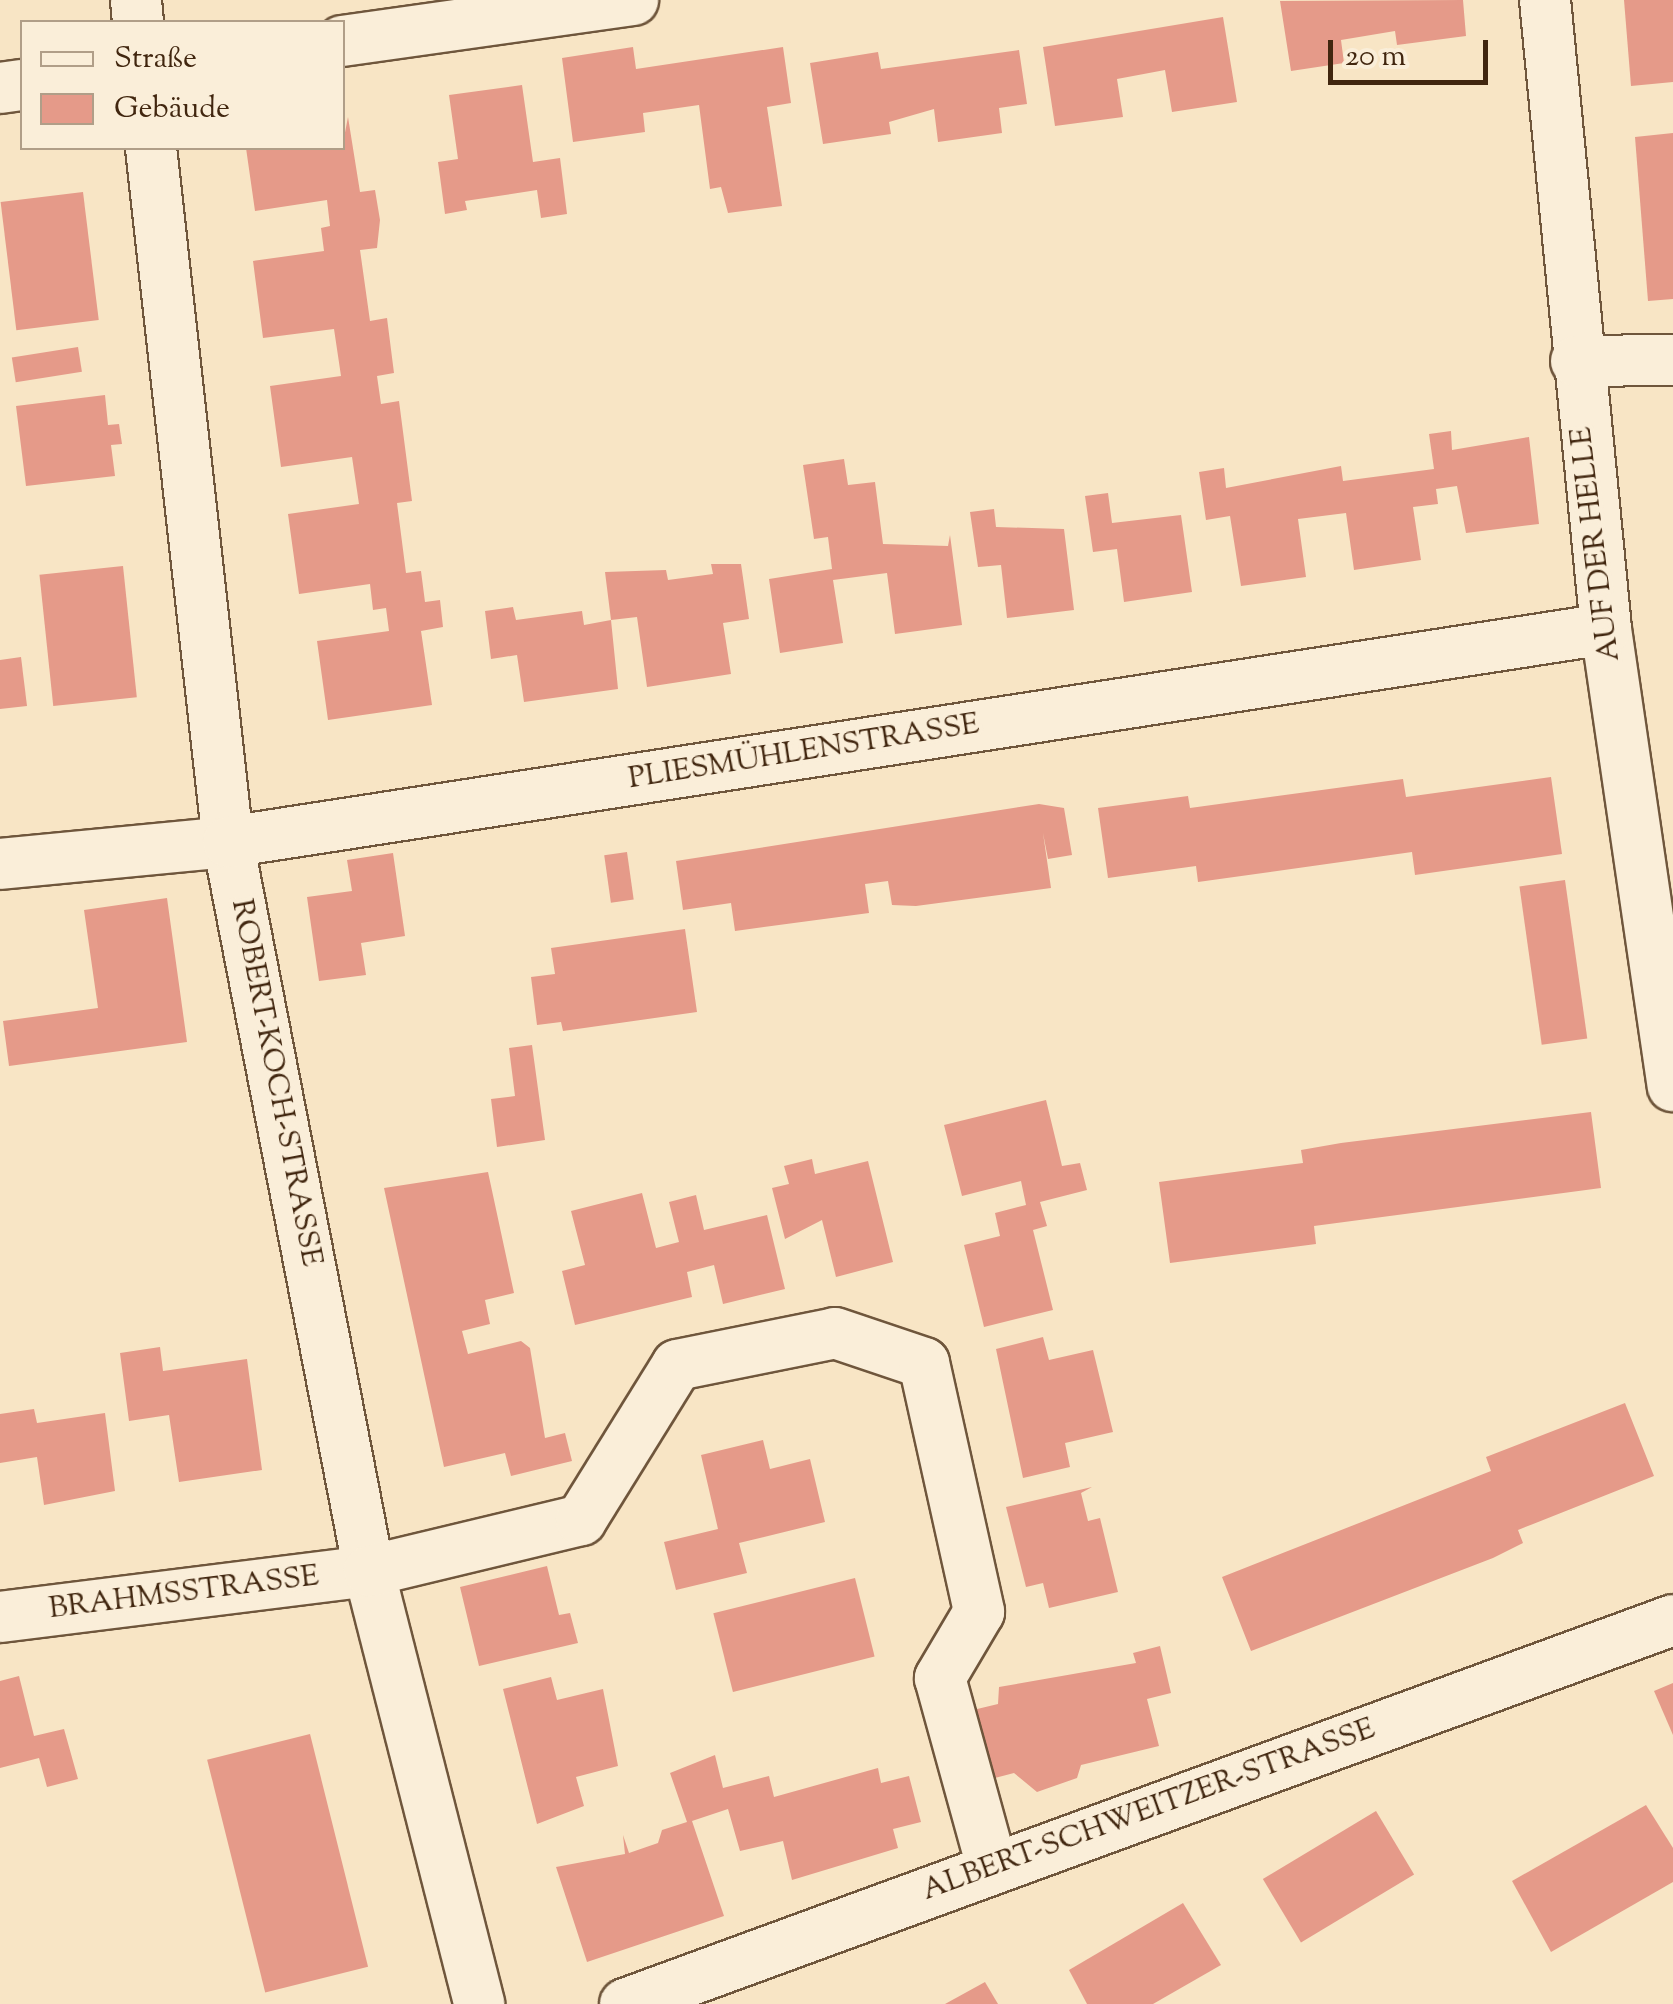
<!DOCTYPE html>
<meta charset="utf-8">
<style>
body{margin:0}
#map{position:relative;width:1673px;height:2004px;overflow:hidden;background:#f8e5c5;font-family:"Sorts Mill Goudy",serif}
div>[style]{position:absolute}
.building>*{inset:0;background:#e59a89;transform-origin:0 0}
.roads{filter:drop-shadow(2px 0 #6f563c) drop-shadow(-2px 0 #6f563c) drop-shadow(0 2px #6f563c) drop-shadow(0 -2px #6f563c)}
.minor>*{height:50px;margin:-25px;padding:0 25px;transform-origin:25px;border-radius:25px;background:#faeed9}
span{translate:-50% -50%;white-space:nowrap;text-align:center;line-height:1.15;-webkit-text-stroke:8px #faeed9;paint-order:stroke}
.street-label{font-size:30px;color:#41260f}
.legend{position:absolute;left:20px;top:20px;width:325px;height:130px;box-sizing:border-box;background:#faeed9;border:2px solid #b09e88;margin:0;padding:12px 18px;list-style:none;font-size:30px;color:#41260f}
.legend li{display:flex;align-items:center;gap:20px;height:50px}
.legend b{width:50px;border:2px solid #b09e88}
.scale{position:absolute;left:1328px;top:40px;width:160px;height:45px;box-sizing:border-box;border:5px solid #41260f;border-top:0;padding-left:12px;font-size:30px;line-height:35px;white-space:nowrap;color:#41260f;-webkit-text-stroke:8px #faeed9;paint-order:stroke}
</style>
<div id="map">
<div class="building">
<div style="clip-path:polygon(1463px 0,1466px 36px,1397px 45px,1395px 31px,1341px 40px,1344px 63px,1291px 71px,1280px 1px)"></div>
<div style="clip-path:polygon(1624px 0,1673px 0,1673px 82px,1631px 86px)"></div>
<div style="clip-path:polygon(1223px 17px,1237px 102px,1172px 112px,1165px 70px,1117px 79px,1123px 117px,1055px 126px,1043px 47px)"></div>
<div style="clip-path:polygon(633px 47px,636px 69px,783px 47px,791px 103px,767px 107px,782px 206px,728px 213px,721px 187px,710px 189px,699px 105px,643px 113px,645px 132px,573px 142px,562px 58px)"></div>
<div style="clip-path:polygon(1019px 50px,1027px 104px,999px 108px,1002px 133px,938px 142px,934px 109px,889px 122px,891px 134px,823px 144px,810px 63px,878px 52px,881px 69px)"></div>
<div style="clip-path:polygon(522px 85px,533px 162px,560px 158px,567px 214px,541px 218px,537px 190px,465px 201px,467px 210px,445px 214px,438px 162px,458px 159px,449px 95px)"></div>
<div style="clip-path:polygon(348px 117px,360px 192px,375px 190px,380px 220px,377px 248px,360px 250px,370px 321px,387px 318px,394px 373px,377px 376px,381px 404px,399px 401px,412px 501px,397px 503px,406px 573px,421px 571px,425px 602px,440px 600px,443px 627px,421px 631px,432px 705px,328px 720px,317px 641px,389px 631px,386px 608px,373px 610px,370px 584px,299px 594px,288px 514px,359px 504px,352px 457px,281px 467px,270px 386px,341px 376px,334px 329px,263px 338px,253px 261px,324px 251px,321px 228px,330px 226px,327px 200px,255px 211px,246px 148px,342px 148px)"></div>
<div style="clip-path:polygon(1673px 133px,1673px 299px,1648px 301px,1635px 137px)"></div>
<div style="left:83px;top:192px;width:129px;height:83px;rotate:83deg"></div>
<div style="left:78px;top:347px;width:25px;height:67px;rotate:81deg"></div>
<div style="clip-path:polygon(105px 395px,108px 425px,119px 424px,122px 444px,111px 445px,115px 476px,26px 486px,16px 406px)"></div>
<div style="clip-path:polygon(1451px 431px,1452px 450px,1529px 437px,1539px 524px,1466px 533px,1457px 486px,1436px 489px,1438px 504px,1413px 507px,1421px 560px,1354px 570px,1346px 513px,1298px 519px,1306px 577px,1241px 586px,1230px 516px,1206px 520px,1199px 472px,1224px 468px,1226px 488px,1341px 466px,1343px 481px,1434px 469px,1429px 434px)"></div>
<div style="clip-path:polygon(844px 459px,848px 485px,875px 482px,883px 544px,948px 546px,950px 535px,962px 625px,895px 634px,887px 573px,833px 580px,843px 643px,780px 653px,769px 579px,832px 569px,828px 537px,814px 539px,803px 465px)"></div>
<div style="clip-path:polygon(1108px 493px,1112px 523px,1181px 515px,1192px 592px,1124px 602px,1117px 549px,1093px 552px,1085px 496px)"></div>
<div style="clip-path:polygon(994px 509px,996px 527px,1064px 529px,1074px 610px,1007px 618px,1001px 565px,978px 567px,970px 512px)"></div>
<div style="clip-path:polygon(711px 564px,741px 564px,749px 619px,723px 623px,731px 674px,647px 687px,637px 617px,611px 620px,618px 689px,524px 702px,517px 655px,491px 659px,485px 611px,513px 607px,516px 620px,582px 611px,584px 625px,611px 620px,605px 572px,666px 570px,668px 580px,713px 574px)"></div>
<div style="left:123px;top:566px;width:132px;height:84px;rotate:84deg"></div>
<div style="clip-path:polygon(21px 657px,27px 706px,0 709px,0 660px)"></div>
<div style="clip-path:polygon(1551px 777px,1562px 854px,1415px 875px,1412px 852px,1198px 882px,1196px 866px,1108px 878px,1098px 808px,1188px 796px,1190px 808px,1403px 779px,1406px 797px)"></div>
<div style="clip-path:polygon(1039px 804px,1064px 808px,1072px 855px,1048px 859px,1043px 833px,1051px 888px,916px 906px,892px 905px,888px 881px,865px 884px,869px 913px,735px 931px,731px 903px,683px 910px,676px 861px)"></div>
<div style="left:627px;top:852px;width:48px;height:23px;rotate:82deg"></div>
<div style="clip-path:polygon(393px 853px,405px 936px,361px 943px,366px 975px,319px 981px,307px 897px,352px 891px,347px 860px)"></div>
<div style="left:1565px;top:880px;width:160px;height:46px;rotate:82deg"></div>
<div style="clip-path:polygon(167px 898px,187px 1042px,9px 1066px,3px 1021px,98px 1008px,84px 910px)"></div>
<div style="clip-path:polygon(685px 929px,697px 1012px,563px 1031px,561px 1022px,537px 1025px,531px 977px,555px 974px,551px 948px)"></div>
<div style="clip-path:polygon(532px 1045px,545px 1140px,497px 1147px,491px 1099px,515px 1096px,509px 1048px)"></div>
<div style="clip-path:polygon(1046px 1100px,1062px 1166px,1080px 1163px,1087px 1190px,1040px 1202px,1047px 1226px,1033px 1230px,1053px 1310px,984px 1327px,964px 1245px,1000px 1236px,995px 1213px,1026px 1205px,1021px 1181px,962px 1196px,944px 1125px)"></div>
<div style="clip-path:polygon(1591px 1112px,1601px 1188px,1314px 1226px,1316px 1244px,1170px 1263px,1159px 1182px,1303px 1163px,1301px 1150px,1341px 1143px)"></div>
<div style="clip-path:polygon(812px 1159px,815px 1174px,868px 1161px,893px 1262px,836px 1277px,822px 1220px,785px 1239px,772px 1188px,789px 1184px,784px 1166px)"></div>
<div style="clip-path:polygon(488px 1172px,514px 1293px,485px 1300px,490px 1324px,462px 1331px,468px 1354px,521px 1341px,530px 1348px,545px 1438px,565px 1433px,572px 1461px,511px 1476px,505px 1453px,444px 1467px,384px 1188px)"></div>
<div style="clip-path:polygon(642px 1193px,656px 1248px,679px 1242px,669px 1202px,696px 1195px,704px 1230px,767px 1215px,785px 1289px,723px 1304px,714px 1265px,687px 1272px,692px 1297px,575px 1325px,562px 1271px,585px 1265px,571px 1211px)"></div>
<div style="clip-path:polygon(1043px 1337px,1049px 1360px,1093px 1350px,1113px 1432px,1065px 1443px,1070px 1467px,1023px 1478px,996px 1349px)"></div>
<div style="clip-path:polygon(160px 1347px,163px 1371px,247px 1359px,262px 1470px,179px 1482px,169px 1415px,129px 1421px,120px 1353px)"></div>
<div style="clip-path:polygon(1625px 1403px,1654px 1476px,1518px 1530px,1523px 1543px,1493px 1558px,1251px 1651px,1222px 1577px,1491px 1471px,1486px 1457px)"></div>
<div style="clip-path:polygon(34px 1409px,37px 1423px,105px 1413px,115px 1491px,44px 1505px,37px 1457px,0 1463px,0 1414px)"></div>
<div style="clip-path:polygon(763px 1440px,770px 1469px,810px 1459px,825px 1522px,739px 1543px,747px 1573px,676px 1590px,664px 1542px,718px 1529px,701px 1455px)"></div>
<div style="clip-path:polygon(1092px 1487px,1081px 1493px,1088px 1521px,1100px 1518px,1118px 1592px,1049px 1608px,1043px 1583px,1026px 1587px,1006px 1507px)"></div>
<div style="clip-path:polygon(547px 1566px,559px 1615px,570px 1613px,578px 1643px,479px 1666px,460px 1587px)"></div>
<div style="left:855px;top:1578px;width:81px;height:146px;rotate:76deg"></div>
<div style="clip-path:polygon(1160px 1646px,1171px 1693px,1147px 1699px,1159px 1746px,1081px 1765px,1077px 1778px,1037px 1792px,1014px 1773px,991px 1779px,973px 1710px,998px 1704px,999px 1687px,1136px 1663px,1133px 1653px)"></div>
<div style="clip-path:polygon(19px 1676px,34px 1736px,64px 1729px,78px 1779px,47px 1787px,39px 1758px,0 1768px,0 1681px)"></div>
<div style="clip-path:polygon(551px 1677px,557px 1700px,603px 1689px,618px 1766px,576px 1777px,584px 1806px,537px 1824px,503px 1689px)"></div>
<div style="clip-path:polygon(1673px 1683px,1673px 1735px,1654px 1691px)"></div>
<div style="left:310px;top:1734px;width:240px;height:106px;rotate:76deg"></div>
<div style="clip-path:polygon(715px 1755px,723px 1788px,769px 1776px,774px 1797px,878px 1768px,881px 1783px,909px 1776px,921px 1822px,893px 1829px,898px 1848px,792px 1880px,783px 1841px,740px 1851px,728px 1809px,692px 1821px,724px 1916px,587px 1962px,556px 1867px,625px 1854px,623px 1835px,629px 1853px,658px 1843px,662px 1830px,687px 1822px,670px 1773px)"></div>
<div style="clip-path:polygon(1646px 1805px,1673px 1848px,1673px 1882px,1551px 1952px,1512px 1881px)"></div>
<div style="left:1376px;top:1811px;width:74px;height:132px;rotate:59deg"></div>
<div style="clip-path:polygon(1183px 1903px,1221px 1965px,1153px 2004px,1087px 2004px,1069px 1970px)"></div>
<div style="clip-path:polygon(985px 1982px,998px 2004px,945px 2004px)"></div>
</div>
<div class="roads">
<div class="minor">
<div style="left:136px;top:0;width:22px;rotate:85deg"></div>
<div style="left:1545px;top:0;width:632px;rotate:84.46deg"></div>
<div style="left:1606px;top:629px;width:462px;rotate:81.7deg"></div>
<div style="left:342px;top:41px;width:294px;rotate:-8deg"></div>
<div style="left:0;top:88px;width:22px;rotate:-8deg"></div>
<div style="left:151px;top:148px;width:698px;rotate:83.67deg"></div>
<div style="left:228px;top:842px;width:743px;rotate:79.05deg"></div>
<div style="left:369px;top:1571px;width:447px;rotate:75.7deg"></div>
<div style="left:1576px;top:361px;width:97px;rotate:-0.6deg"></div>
<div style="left:0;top:864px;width:229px;rotate:-5.5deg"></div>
<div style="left:228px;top:842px;width:1394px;rotate:-8.79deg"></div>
<div style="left:0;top:1617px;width:372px;rotate:-7.1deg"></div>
<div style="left:369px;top:1571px;width:218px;rotate:-13.5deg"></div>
<div style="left:581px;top:1520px;width:182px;rotate:-58.2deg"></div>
<div style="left:677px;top:1365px;width:161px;rotate:-11.4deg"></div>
<div style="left:835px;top:1333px;width:94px;rotate:18.6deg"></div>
<div style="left:924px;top:1363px;width:255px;rotate:77.5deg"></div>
<div style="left:979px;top:1612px;width:77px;rotate:120.6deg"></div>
<div style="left:940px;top:1678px;width:196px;rotate:74.6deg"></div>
<div style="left:625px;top:2004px;width:1116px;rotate:-20.12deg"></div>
</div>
</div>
<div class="street-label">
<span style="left:1597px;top:544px;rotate:-97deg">AUF DER HELLE</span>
<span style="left:804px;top:753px;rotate:-9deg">PLIESMÜHLENSTRASSE</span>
<span style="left:275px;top:1083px;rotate:79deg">ROBERT-KOCH-STRASSE</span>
<span style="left:184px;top:1594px;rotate:-7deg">BRAHMSSTRASSE</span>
<span style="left:1149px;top:1811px;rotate:-20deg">ALBERT-SCHWEITZER-STRASSE</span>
</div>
<ul class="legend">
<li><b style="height:12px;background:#faeed9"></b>Straße</li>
<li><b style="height:28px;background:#e59a89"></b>Gebäude</li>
</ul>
<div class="scale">20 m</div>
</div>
